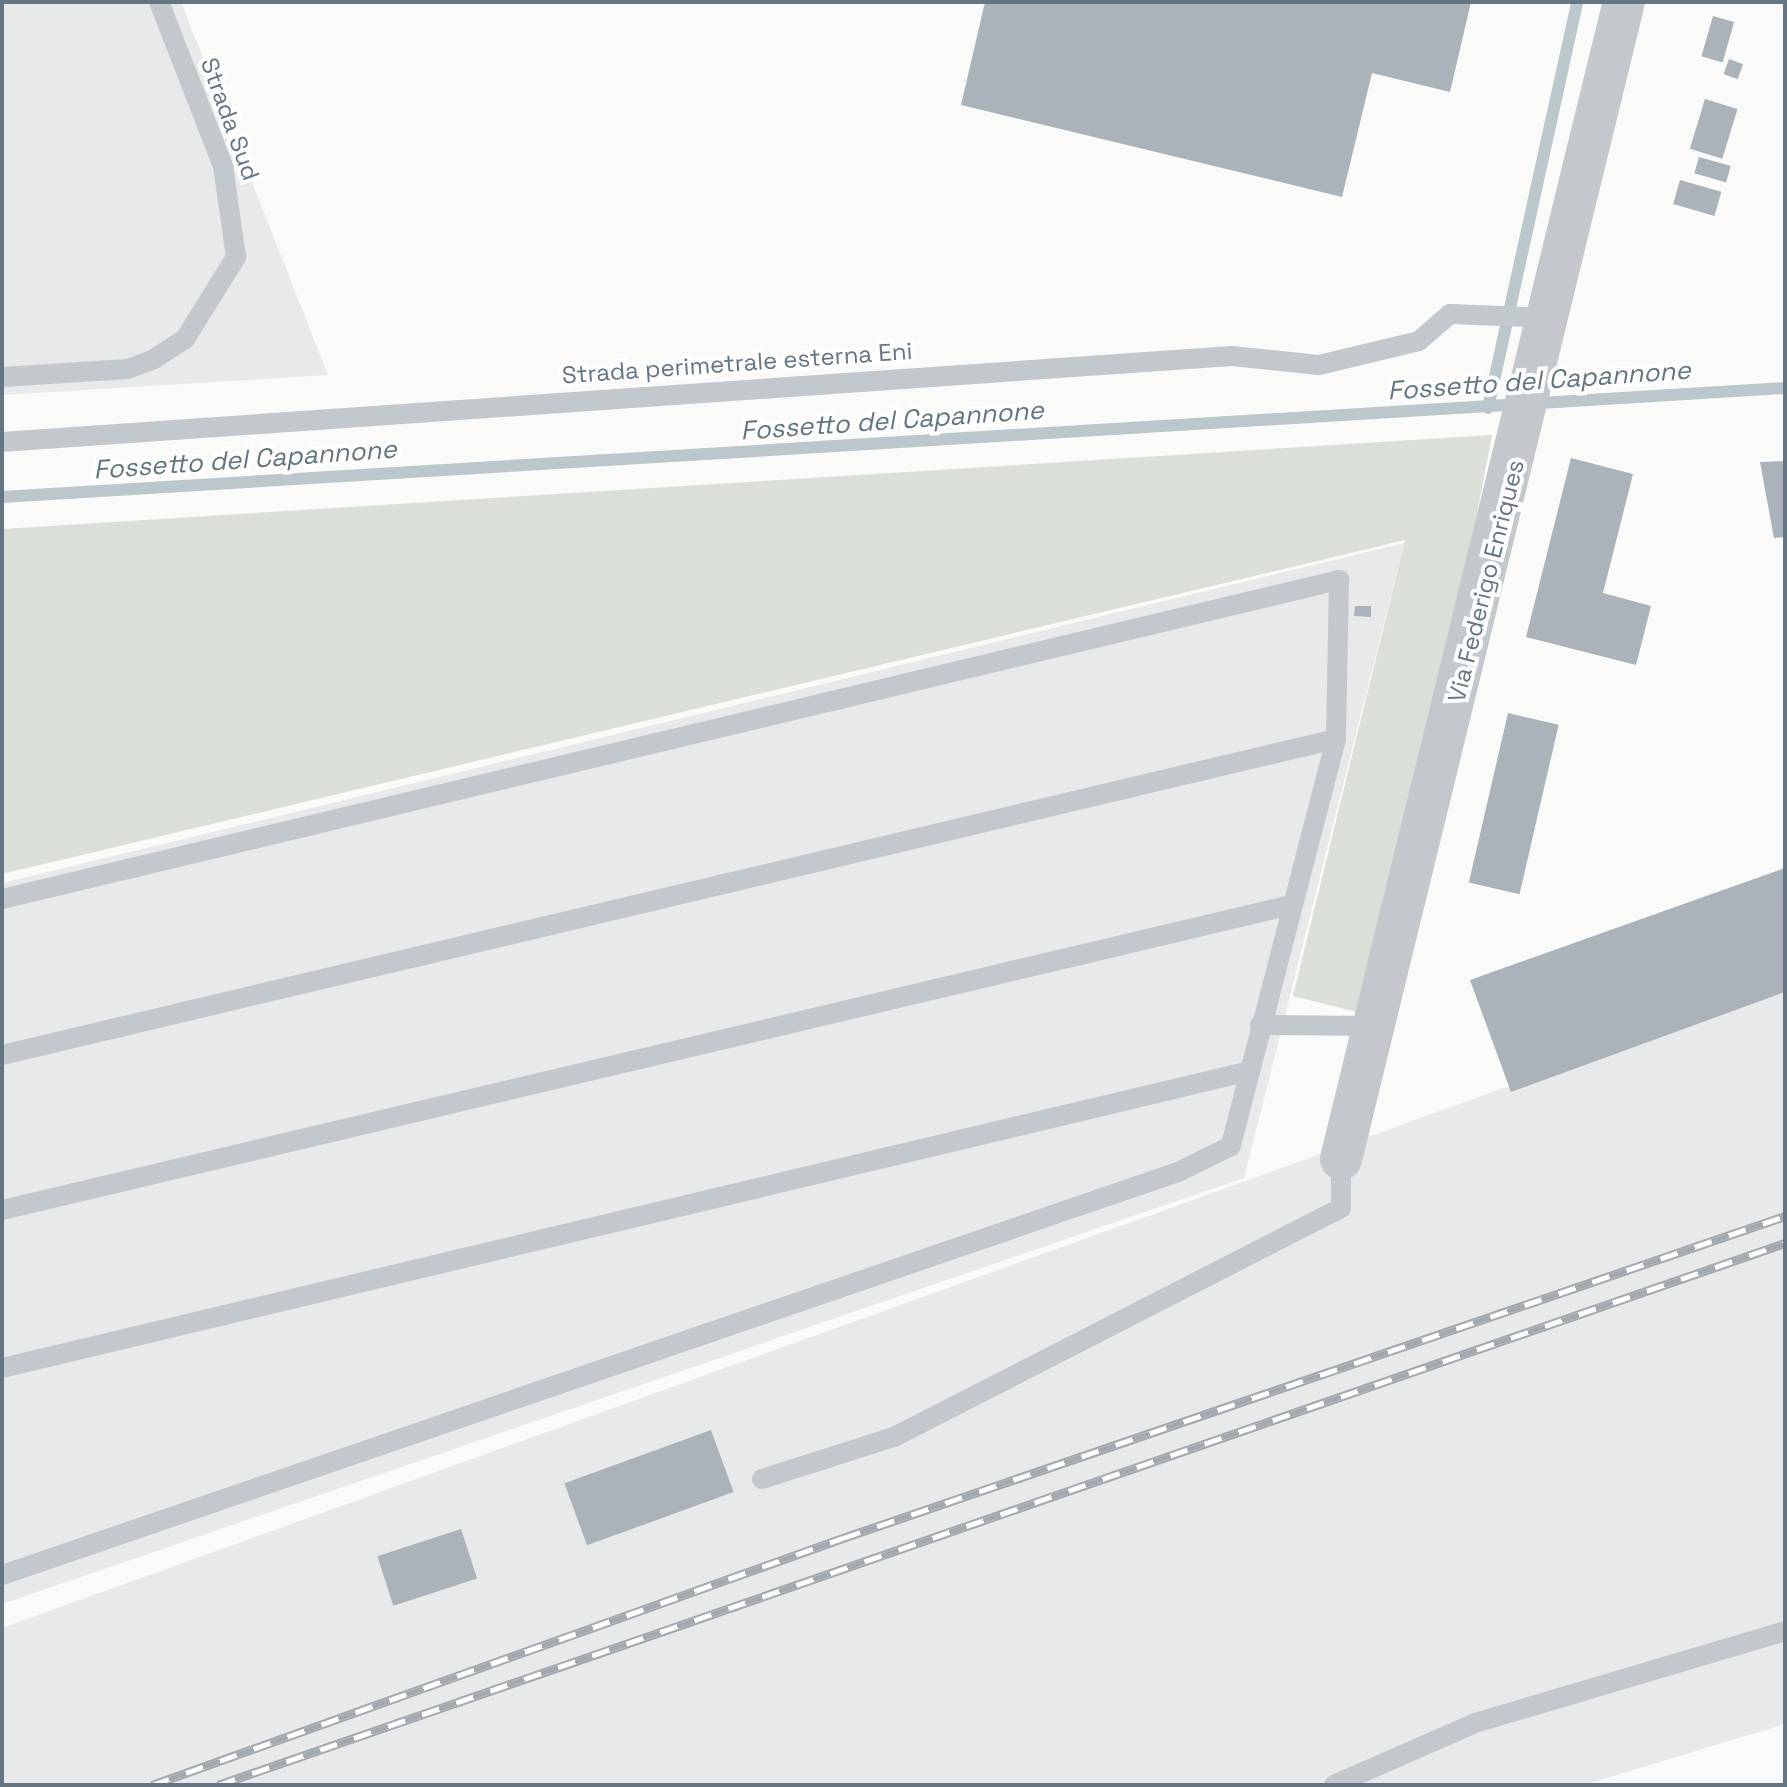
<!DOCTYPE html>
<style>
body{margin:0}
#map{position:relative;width:1787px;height:1787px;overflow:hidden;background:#fafaf8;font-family:"Space Grotesk",sans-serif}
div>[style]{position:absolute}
.built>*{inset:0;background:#e8e9e9}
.green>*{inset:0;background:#dadfd7}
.stream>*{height:12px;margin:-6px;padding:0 6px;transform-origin:6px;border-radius:6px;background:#bbc7cb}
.building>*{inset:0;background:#aab3b9;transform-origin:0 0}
.service>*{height:20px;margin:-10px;padding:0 10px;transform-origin:10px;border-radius:10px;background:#c3c8cc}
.minor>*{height:42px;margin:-21px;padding:0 21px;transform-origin:21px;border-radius:21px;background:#c3c8cc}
.rail>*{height:9px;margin-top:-4.5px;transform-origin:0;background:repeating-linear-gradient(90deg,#fff 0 18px,#a2aab0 0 36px);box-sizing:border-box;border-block:2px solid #a2aab0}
span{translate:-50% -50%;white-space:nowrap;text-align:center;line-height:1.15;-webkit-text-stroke:8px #fff;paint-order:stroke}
.street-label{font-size:24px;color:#657683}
.water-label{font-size:26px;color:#60757c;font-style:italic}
.frame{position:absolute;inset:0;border:4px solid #657683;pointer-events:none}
</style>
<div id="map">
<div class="built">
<div style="clip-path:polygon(2px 2px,181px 2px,328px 375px,2px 395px)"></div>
<div style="clip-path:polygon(1404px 543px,1244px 1178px,2px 1604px,2px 883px)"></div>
<div style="clip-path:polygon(1785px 987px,1785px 1724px,1584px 1785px,2px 1785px,2px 1628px)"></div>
</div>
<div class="green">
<div style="clip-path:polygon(1492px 435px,1458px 612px,1357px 1012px,1293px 996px,1405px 540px,2px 874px,2px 529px)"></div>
</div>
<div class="stream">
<div style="left:1488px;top:408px;width:416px;rotate:-77.6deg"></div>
<div style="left:2px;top:497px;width:1786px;rotate:-3.5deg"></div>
</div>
<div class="building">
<div style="clip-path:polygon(985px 2px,1471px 2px,1450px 92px,1372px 73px,1342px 197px,961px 105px)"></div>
<div style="left:1713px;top:16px;width:22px;height:42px;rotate:16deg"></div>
<div style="left:1729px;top:59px;width:15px;height:16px;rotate:20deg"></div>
<div style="left:1705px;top:99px;width:34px;height:52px;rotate:17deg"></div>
<div style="left:1699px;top:157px;width:33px;height:17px;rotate:16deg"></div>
<div style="left:1680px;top:180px;width:43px;height:25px;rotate:16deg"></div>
<div style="clip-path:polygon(1571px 458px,1633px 474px,1603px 593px,1651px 606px,1636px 665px,1526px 637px)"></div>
<div style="clip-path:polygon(1785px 461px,1785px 537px,1774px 538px,1760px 462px)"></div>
<div style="clip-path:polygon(1355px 606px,1371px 606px,1371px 617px,1354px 616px)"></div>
<div style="left:1508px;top:713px;width:52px;height:174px;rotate:13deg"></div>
<div style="clip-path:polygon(1785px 868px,1785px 992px,1511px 1092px,1470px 980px)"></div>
<div style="left:711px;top:1430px;width:66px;height:156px;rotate:70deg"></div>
<div style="left:461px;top:1529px;width:52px;height:88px;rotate:72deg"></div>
</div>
<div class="service">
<div style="left:2px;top:377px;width:126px;rotate:-3.6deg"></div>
<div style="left:128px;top:369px;width:28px;rotate:-21deg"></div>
<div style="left:154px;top:359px;width:37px;rotate:-33deg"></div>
<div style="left:185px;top:339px;width:97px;rotate:-58.1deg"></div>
<div style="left:236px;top:257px;width:92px;rotate:-98.1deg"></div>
<div style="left:223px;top:166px;width:176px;rotate:-111.3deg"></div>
<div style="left:2px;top:442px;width:1233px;rotate:-4deg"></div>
<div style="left:1232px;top:356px;width:87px;rotate:5.9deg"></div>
<div style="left:1319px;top:365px;width:103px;rotate:-13.5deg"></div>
<div style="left:1419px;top:341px;width:41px;rotate:-41.1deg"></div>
<div style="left:1450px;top:314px;width:99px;rotate:2.3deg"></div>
<div style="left:2px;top:899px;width:1375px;rotate:-13.42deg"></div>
<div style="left:1339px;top:580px;width:159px;rotate:91.1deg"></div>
<div style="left:1336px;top:739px;width:420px;rotate:104.5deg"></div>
<div style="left:1231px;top:1146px;width:59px;rotate:153.9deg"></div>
<div style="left:1178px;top:1172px;width:1243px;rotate:161.08deg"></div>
<div style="left:1260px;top:1025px;width:114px;rotate:0.5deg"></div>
<div style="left:2px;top:1055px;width:1371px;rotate:-13.33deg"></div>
<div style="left:2px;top:1210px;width:1325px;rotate:-13.31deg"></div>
<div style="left:2px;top:1368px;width:1283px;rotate:-13.39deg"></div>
<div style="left:762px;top:1479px;width:139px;rotate:-17.7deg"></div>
<div style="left:894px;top:1437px;width:502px;rotate:-27.13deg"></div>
<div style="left:1341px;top:1208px;width:49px;rotate:-90deg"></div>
<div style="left:1334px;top:1785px;width:154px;rotate:-23.7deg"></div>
<div style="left:1475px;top:1723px;width:323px;rotate:-16.5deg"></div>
</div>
<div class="minor">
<div style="left:1341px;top:1159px;width:1191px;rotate:-76.26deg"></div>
</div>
<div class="rail">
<div style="left:152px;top:1785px;width:734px;rotate:-19.67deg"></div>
<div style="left:843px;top:1538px;width:996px;rotate:-18.87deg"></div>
<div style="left:218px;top:1785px;width:1658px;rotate:-19.08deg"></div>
</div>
<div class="street-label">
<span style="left:230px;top:119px;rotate:70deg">Strada Sud</span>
<span style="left:737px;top:363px;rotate:-4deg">Strada perimetrale esterna Eni</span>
<span style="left:1486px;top:581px;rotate:-76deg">Via Federigo Enriques</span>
</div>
<div class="water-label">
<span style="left:1539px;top:381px;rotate:-4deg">Fossetto del Capannone</span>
<span style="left:892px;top:421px;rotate:-4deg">Fossetto del Capannone</span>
<span style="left:245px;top:460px;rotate:-4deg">Fossetto del Capannone</span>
</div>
<div class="frame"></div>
</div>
